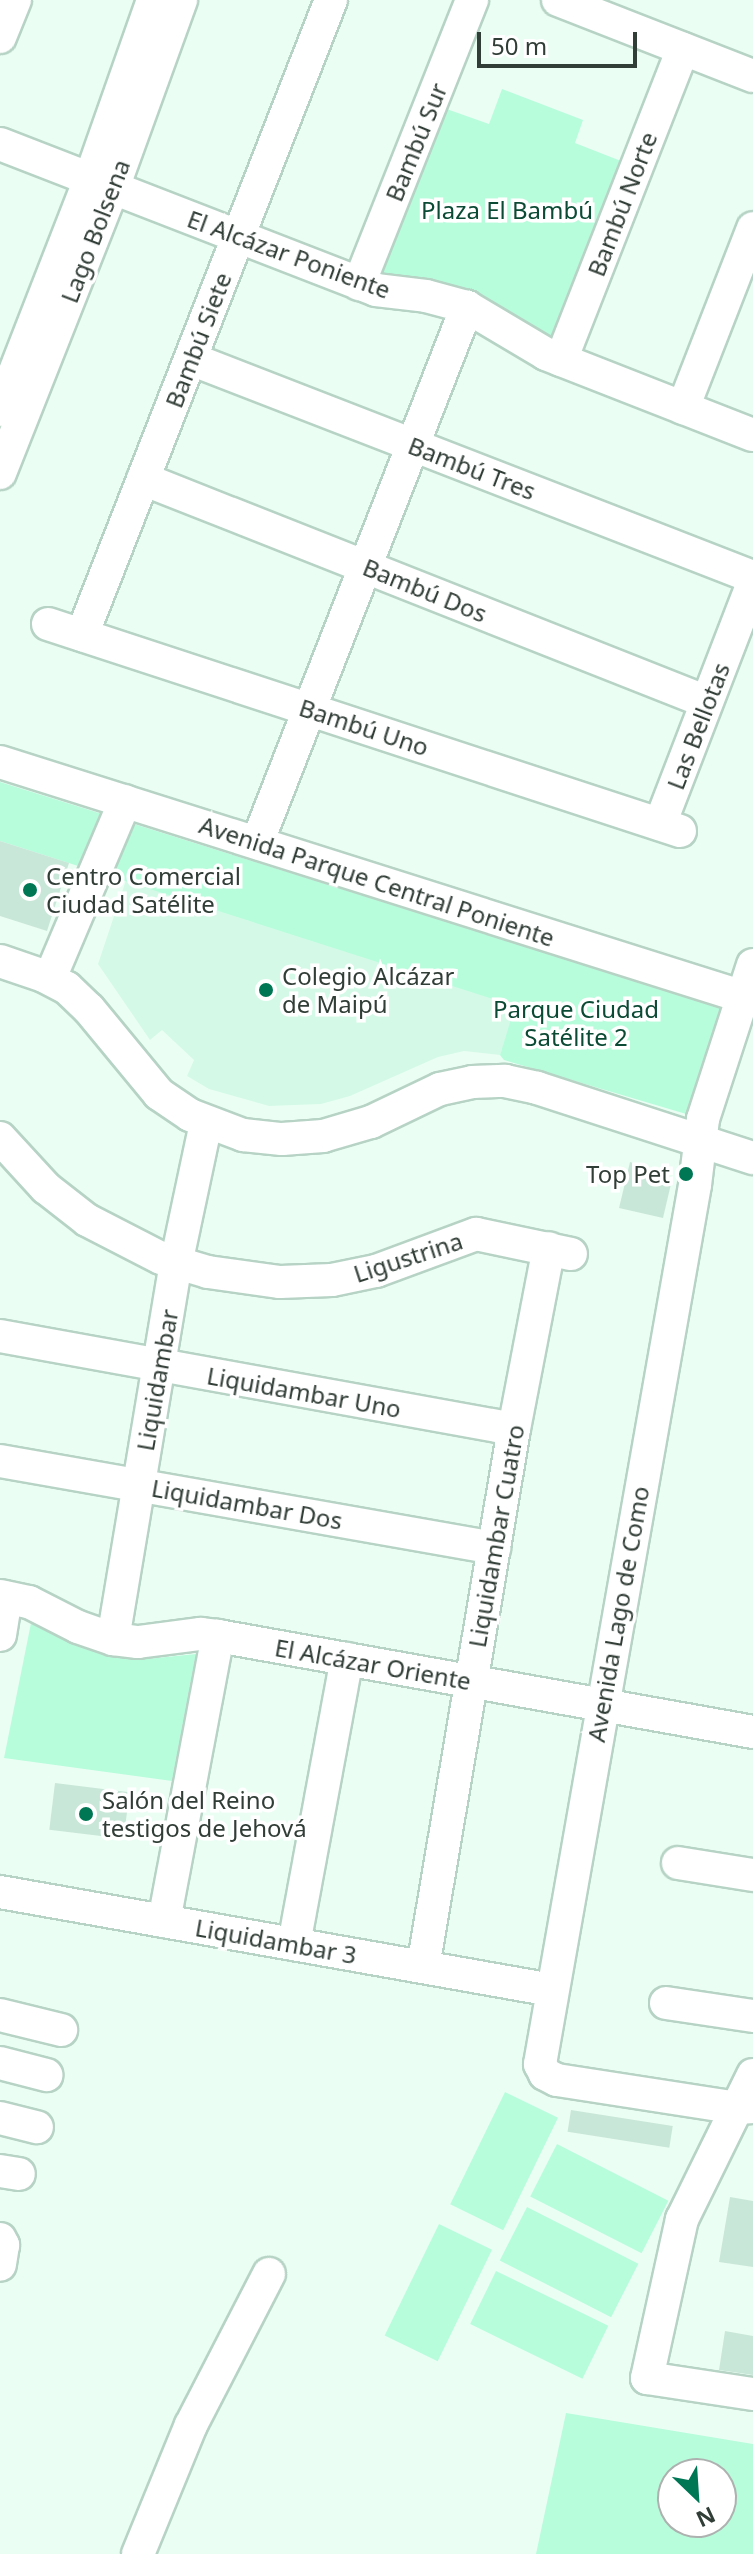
<!DOCTYPE html>
<meta charset="utf-8">
<style>
body{margin:0}
#map{position:relative;width:753px;height:2554px;overflow:hidden;background:#ebfef4;font-family:"Noto Sans",sans-serif}
div>[style]{position:absolute}
.built>*{inset:0;background:#d4fae7}
.green>*{inset:0;background:#b7fddc;transform-origin:0 0}
.building>*{inset:0;background:#c9e7d8;transform-origin:0 0}
.roads{filter:drop-shadow(2px 0 #b6d3c5) drop-shadow(-2px 0 #b6d3c5) drop-shadow(0 2px #b6d3c5) drop-shadow(0 -2px #b6d3c5)}
.minor>*{height:32px;margin:-16px;padding:0 16px;transform-origin:16px;border-radius:16px;background:#fff}
.dots>*{width:22px;height:22px;translate:-50% -50%;box-sizing:border-box;border:4px solid #fff;border-radius:50%}
span{translate:-50% -50%;white-space:nowrap;text-align:center;line-height:1.15;-webkit-text-stroke:7px #fff;paint-order:stroke}
.street-label{font-size:24px;color:#313d37}
.park-label{font-size:24px;color:#0b4a34}
.poi-label{font-size:24px;color:#313d37}
.left{translate:0 -50%;text-align:left}
.right{translate:-100% -50%;text-align:right}
.north{position:absolute;left:657px;top:2458px;width:80px;height:80px;box-sizing:border-box;background:#fff;border:2px solid #adb1af;border-radius:50%;rotate:155deg;font-size:22px;font-weight:700;line-height:32px;text-align:center;color:#313d37}
.north::after{content:'';display:block;margin:auto;width:28px;height:36px;background:#007754;clip-path:polygon(50% 0,100% 100%,50% 72%,0 100%)}
.scale{position:absolute;left:477px;top:32px;width:160px;height:36px;box-sizing:border-box;border:4px solid #313d37;border-top:0;padding-left:10px;font-size:24px;line-height:28px;white-space:nowrap;color:#313d37;-webkit-text-stroke:6px #fff;paint-order:stroke}
</style>
<div id="map">
<div class="built">
<div style="clip-path:polygon(126px 880px,516px 1006px,500px 1055px,464px 1051px,438px 1057px,350px 1096px,321px 1104px,269px 1106px,209px 1089px,187px 1076px,194px 1060px,162px 1030px,150px 1040px,98px 964px)"></div>
</div>
<div class="green">
<div style="clip-path:polygon(502px 89px,583px 120px,575px 143px,621px 161px,557px 330px,549px 337px,542px 337px,472px 291px,390px 277px,381px 271px,441px 107px,489px 124px)"></div>
<div style="clip-path:polygon(0 782px,728px 1010px,703px 1119px,504px 1060px,500px 1055px,515px 1006px,0 841px)"></div>
<div style="clip-path:polygon(31px 1623px,80px 1641px,96px 1652px,146px 1659px,196px 1654px,172px 1781px,4px 1758px)"></div>
<div style="left:505px;top:2092px;width:59px;height:125px;rotate:26deg"></div>
<div style="left:557px;top:2144px;width:125px;height:59px;rotate:27deg"></div>
<div style="left:527px;top:2207px;width:125px;height:60px;rotate:27deg"></div>
<div style="left:439px;top:2224px;width:59px;height:124px;rotate:26deg"></div>
<div style="left:496px;top:2271px;width:125px;height:59px;rotate:26deg"></div>
<div style="clip-path:polygon(evenodd,566px 2413px,753px 2444px,753px 2554px,536px 2554px,566px 2413px,673px 2474px,721px 2474px,721px 2522px,673px 2522px,673px 2474px)"></div>
</div>
<div class="building">
<div style="clip-path:polygon(0 841px,69px 863px,47px 931px,0 916px)"></div>
<div style="clip-path:polygon(630px 1162px,665px 1173px,671px 1184px,663px 1218px,619px 1208px)"></div>
<div style="left:55px;top:1783px;width:75px;height:47px;rotate:7deg"></div>
<div style="left:571px;top:2110px;width:103px;height:22px;rotate:9deg"></div>
<div style="clip-path:polygon(730px 2197px,753px 2201px,753px 2267px,719px 2262px)"></div>
<div style="clip-path:polygon(725px 2331px,753px 2336px,753px 2375px,719px 2370px)"></div>
</div>
<div class="roads">
<div class="minor">
<div style="left:558px;top:0;width:209px;rotate:21.3deg"></div>
<div style="left:0;top:37px;width:40px;rotate:-68deg"></div>
<div style="left:0;top:144px;width:403px;rotate:21.2deg"></div>
<div style="left:376px;top:290px;width:50px;rotate:6.8deg"></div>
<div style="left:426px;top:296px;width:42px;rotate:15deg"></div>
<div style="left:467px;top:307px;width:92px;rotate:30.7deg"></div>
<div style="left:546px;top:354px;width:222px;rotate:21.4deg"></div>
<div style="left:359px;top:284px;width:306px;rotate:-68.3deg"></div>
<div style="left:191px;top:359px;width:603px;rotate:21.2deg"></div>
<div style="left:561px;top:360px;width:334px;rotate:-68.6deg"></div>
<div style="left:683px;top:408px;width:193px;rotate:-68.7deg"></div>
<div style="left:0;top:410px;width:248px;rotate:-68.7deg"></div>
<div style="left:90px;top:179px;width:190px;rotate:-70.6deg"></div>
<div style="left:0;top:473px;width:307px;rotate:-68.4deg"></div>
<div style="left:113px;top:188px;width:200px;rotate:-70.1deg"></div>
<div style="left:143px;top:479px;width:606px;rotate:21.57deg"></div>
<div style="left:48px;top:624px;width:665px;rotate:18.14deg"></div>
<div style="left:82px;top:635px;width:682px;rotate:-68.59deg"></div>
<div style="left:0;top:762px;width:790px;rotate:17.54deg"></div>
<div style="left:660px;top:824px;width:258px;rotate:-68.9deg"></div>
<div style="left:257px;top:843px;width:576px;rotate:-68.61deg"></div>
<div style="left:0;top:961px;width:46px;rotate:18.8deg"></div>
<div style="left:44px;top:976px;width:26px;rotate:28deg"></div>
<div style="left:67px;top:988px;width:30px;rotate:44deg"></div>
<div style="left:89px;top:1009px;width:110px;rotate:50.5deg"></div>
<div style="left:159px;top:1094px;width:37px;rotate:34deg"></div>
<div style="left:190px;top:1115px;width:57px;rotate:20.7deg"></div>
<div style="left:243px;top:1135px;width:39px;rotate:6deg"></div>
<div style="left:282px;top:1139px;width:41px;rotate:-4.2deg"></div>
<div style="left:323px;top:1136px;width:50px;rotate:-16.3deg"></div>
<div style="left:371px;top:1122px;width:76px;rotate:-25.6deg"></div>
<div style="left:440px;top:1089px;width:33px;rotate:-12deg"></div>
<div style="left:472px;top:1082px;width:33px;rotate:-2deg"></div>
<div style="left:505px;top:1081px;width:33px;rotate:12deg"></div>
<div style="left:537px;top:1088px;width:227px;rotate:18deg"></div>
<div style="left:753px;top:965px;width:162px;rotate:108deg"></div>
<div style="left:703px;top:1119px;width:66px;rotate:96.9deg"></div>
<div style="left:695px;top:1185px;width:893px;rotate:100deg"></div>
<div style="left:540px;top:2064px;width:11px;rotate:63deg"></div>
<div style="left:545px;top:2074px;width:13px;rotate:27deg"></div>
<div style="left:557px;top:2080px;width:183px;rotate:8.8deg"></div>
<div style="left:738px;top:2108px;width:15px;rotate:-4deg"></div>
<div style="left:50px;top:978px;width:192px;rotate:-67deg"></div>
<div style="left:0;top:1138px;width:68px;rotate:47.4deg"></div>
<div style="left:46px;top:1188px;width:52px;rotate:38deg"></div>
<div style="left:87px;top:1220px;width:83px;rotate:27.2deg"></div>
<div style="left:161px;top:1258px;width:49px;rotate:16.6deg"></div>
<div style="left:208px;top:1272px;width:73px;rotate:7.9deg"></div>
<div style="left:280px;top:1282px;width:52px;rotate:-2.2deg"></div>
<div style="left:332px;top:1280px;width:45px;rotate:-11.6deg"></div>
<div style="left:376px;top:1271px;width:107px;rotate:-20.3deg"></div>
<div style="left:476px;top:1234px;width:97px;rotate:11.9deg"></div>
<div style="left:0;top:1336px;width:522px;rotate:10.26deg"></div>
<div style="left:0;top:1461px;width:502px;rotate:9.99deg"></div>
<div style="left:0;top:1596px;width:30px;rotate:12deg"></div>
<div style="left:29px;top:1602px;width:55px;rotate:27deg"></div>
<div style="left:78px;top:1627px;width:37px;rotate:19deg"></div>
<div style="left:113px;top:1639px;width:25px;rotate:7deg"></div>
<div style="left:138px;top:1642px;width:63px;rotate:-7.4deg"></div>
<div style="left:200px;top:1634px;width:18px;rotate:6deg"></div>
<div style="left:218px;top:1636px;width:544px;rotate:10.17deg"></div>
<div style="left:0;top:1635px;width:38px;rotate:-81deg"></div>
<div style="left:113px;top:1639px;width:380px;rotate:-80.5deg"></div>
<div style="left:176px;top:1264px;width:144px;rotate:-78deg"></div>
<div style="left:678px;top:1863px;width:76px;rotate:9.1deg"></div>
<div style="left:0;top:1892px;width:561px;rotate:10.07deg"></div>
<div style="left:164px;top:1921px;width:290px;rotate:-79.3deg"></div>
<div style="left:294px;top:1944px;width:290px;rotate:-79.5deg"></div>
<div style="left:423px;top:1967px;width:546px;rotate:-80.4deg"></div>
<div style="left:514px;top:1429px;width:184px;rotate:-79.1deg"></div>
<div style="left:666px;top:2003px;width:88px;rotate:8.5deg"></div>
<div style="left:0;top:2015px;width:63px;rotate:13.8deg"></div>
<div style="left:0;top:2063px;width:48px;rotate:14.6deg"></div>
<div style="left:753px;top:2075px;width:161px;rotate:116.2deg"></div>
<div style="left:682px;top:2219px;width:163px;rotate:102.4deg"></div>
<div style="left:647px;top:2378px;width:107px;rotate:8.6deg"></div>
<div style="left:0;top:2118px;width:38px;rotate:14deg"></div>
<div style="left:0;top:2171px;width:19px;rotate:9deg"></div>
<div style="left:0;top:2239px;width:7px;rotate:63deg"></div>
<div style="left:3px;top:2245px;width:20px;rotate:99deg"></div>
<div style="left:138px;top:2554px;width:139px;rotate:-67.7deg"></div>
<div style="left:191px;top:2425px;width:170px;rotate:-62.7deg"></div>
</div>
</div>
<div class="dots">
<div style="left:30px;top:890px;background:#007754"></div>
<div style="left:266px;top:990px;background:#007754"></div>
<div style="left:686px;top:1174px;background:#007754"></div>
<div style="left:86px;top:1814px;background:#007754"></div>
</div>
<div class="street-label">
<span style="left:416px;top:142px;rotate:-68deg">Bambú Sur</span>
<span style="left:622px;top:204px;rotate:-69deg">Bambú Norte</span>
<span style="left:95px;top:231px;rotate:-69deg">Lago Bolsena</span>
<span style="left:289px;top:254px;rotate:20deg">El Alcázar Poniente</span>
<span style="left:198px;top:340px;rotate:-69deg">Bambú Siete</span>
<span style="left:472px;top:468px;rotate:21deg">Bambú Tres</span>
<span style="left:425px;top:590px;rotate:22deg">Bambú Dos</span>
<span style="left:698px;top:726px;rotate:-69deg">Las Bellotas</span>
<span style="left:364px;top:727px;rotate:18deg">Bambú Uno</span>
<span style="left:377px;top:881px;rotate:18deg">Avenida Parque Central Poniente</span>
<span style="left:408px;top:1257px;rotate:-18deg">Ligustrina</span>
<span style="left:157px;top:1380px;rotate:-80deg">Liquidambar</span>
<span style="left:304px;top:1392px;rotate:10deg">Liquidambar Uno</span>
<span style="left:247px;top:1504px;rotate:10deg">Liquidambar Dos</span>
<span style="left:496px;top:1536px;rotate:-80deg">Liquidambar Cuatro</span>
<span style="left:618px;top:1614px;rotate:-80deg">Avenida Lago de Como</span>
<span style="left:373px;top:1664px;rotate:10deg">El Alcázar Oriente</span>
<span style="left:276px;top:1941px;rotate:10deg">Liquidambar 3</span>
</div>
<div class="park-label">
<span style="left:507px;top:210px">Plaza El Bambú</span>
<span style="left:576px;top:1023px">Parque Ciudad<br>Satélite 2</span>
</div>
<div class="poi-label">
<span class="left" style="left:46px;top:890px">Centro Comercial<br>Ciudad Satélite</span>
<span class="left" style="left:282px;top:990px">Colegio Alcázar<br>de Maipú</span>
<span class="right" style="left:670px;top:1174px">Top Pet</span>
<span class="left" style="left:102px;top:1814px">Salón del Reino<br>testigos de Jehová</span>
</div>
<div class="north">N</div>
<div class="scale">50 m</div>
</div>
